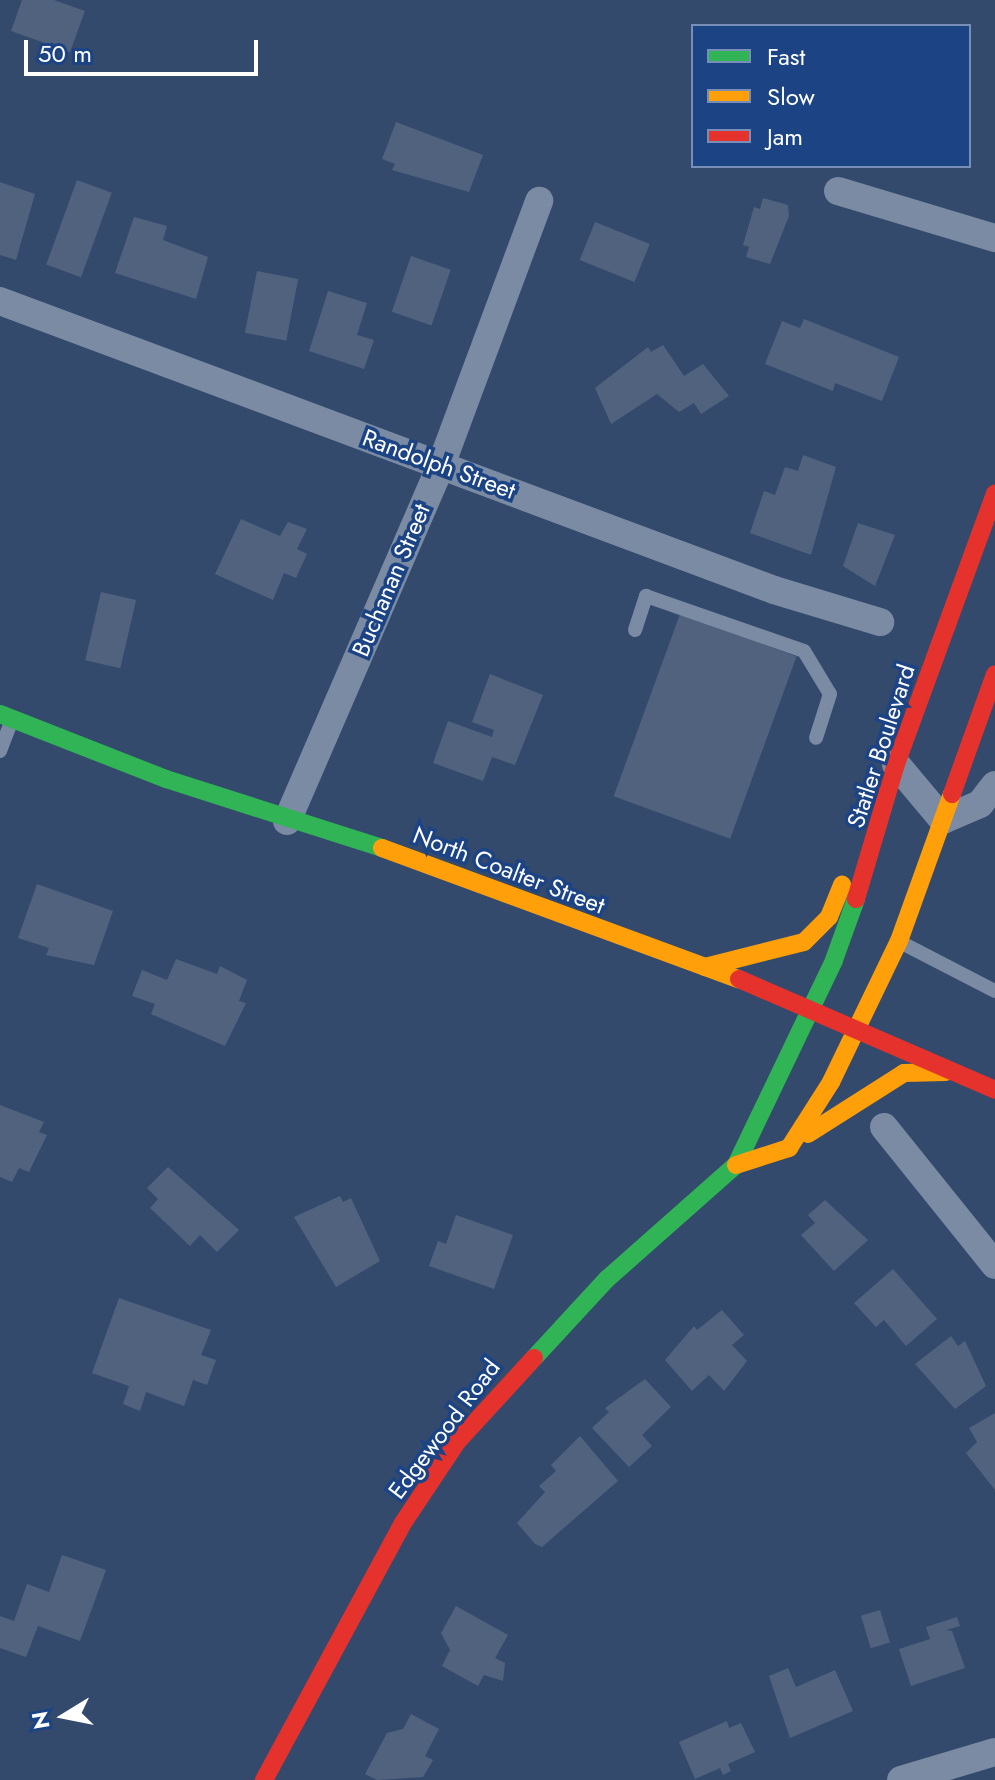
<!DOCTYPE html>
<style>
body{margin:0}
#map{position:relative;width:995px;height:1780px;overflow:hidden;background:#344a6d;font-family:Jost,sans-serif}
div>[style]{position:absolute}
.building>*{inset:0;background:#50627e;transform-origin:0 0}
.lane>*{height:14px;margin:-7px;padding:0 7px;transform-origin:7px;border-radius:7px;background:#7a8ba3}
.street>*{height:28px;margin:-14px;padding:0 14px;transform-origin:14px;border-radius:14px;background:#7a8ba3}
.fast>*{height:18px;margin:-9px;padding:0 9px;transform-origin:9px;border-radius:9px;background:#30b455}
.slow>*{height:18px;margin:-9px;padding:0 9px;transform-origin:9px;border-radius:9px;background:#ff9f0a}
.jam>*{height:18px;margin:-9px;padding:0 9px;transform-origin:9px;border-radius:9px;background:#e5322d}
span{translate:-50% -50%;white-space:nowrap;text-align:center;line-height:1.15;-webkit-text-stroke:7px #1c4485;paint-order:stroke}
.street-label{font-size:24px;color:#fff}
.legend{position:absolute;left:691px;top:24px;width:280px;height:144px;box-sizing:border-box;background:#1c4485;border:2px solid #778fb6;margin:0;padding:10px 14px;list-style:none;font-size:24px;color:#fff}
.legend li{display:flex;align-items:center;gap:16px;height:40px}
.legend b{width:40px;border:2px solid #778fb6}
.north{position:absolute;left:24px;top:1676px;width:80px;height:80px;-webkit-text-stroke:6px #1c4485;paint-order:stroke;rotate:260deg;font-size:22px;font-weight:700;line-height:32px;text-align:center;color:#fff}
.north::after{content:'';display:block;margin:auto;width:28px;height:36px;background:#fff;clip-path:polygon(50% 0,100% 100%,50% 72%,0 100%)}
.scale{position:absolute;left:24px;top:40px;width:234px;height:36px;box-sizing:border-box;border:4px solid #fff;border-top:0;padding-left:10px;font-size:24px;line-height:28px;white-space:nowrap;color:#fff;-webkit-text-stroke:6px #1c4485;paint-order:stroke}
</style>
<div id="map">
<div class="building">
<div style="clip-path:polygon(22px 0,54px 0,85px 11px,70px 52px,11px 31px)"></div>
<div style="clip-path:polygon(396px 122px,483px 155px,469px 192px,392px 170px,395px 164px,382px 159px)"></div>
<div style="left:77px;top:180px;width:37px;height:90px;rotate:20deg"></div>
<div style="clip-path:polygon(0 182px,35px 194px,16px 260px,0 255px)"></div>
<div style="clip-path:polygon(763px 198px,788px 205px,789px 216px,770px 264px,746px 257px,749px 247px,743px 245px,754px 207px,760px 209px)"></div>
<div style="clip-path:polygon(134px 217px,167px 226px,163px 240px,208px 257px,196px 299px,115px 273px)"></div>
<div style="left:595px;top:222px;width:59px;height:41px;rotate:22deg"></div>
<div style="left:411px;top:256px;width:42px;height:59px;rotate:19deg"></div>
<div style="left:257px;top:271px;width:42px;height:63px;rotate:11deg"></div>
<div style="clip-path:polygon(328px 291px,367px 303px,357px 335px,374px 340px,364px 369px,309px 351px)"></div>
<div style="clip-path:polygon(804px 319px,899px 357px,882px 401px,835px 383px,833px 391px,765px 364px,782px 321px,800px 328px)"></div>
<div style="clip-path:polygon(663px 345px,684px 376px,703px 364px,729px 396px,701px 414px,694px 403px,679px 412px,657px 394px,611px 424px,595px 388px,648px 347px,651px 352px)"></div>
<div style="clip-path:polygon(803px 455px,836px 467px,811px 555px,750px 533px,764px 491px,775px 495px,785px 467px,798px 471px)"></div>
<div style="clip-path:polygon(241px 519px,280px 536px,288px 522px,307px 529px,297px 549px,307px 554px,296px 578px,284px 573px,273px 600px,215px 574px)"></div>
<div style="clip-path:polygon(858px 523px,895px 535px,875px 586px,843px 566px)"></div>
<div style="left:101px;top:592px;width:36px;height:70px;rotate:13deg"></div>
<div style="left:680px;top:614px;width:124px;height:194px;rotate:20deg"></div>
<div style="clip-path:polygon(490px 674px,543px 695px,515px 765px,492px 757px,483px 781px,433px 763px,448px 721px,492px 737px,494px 730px,472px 722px)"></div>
<div style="clip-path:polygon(37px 884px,113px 911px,94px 965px,46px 955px,49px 948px,18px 938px)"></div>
<div style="clip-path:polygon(176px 959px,217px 974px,220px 966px,247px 980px,239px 1001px,246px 1003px,225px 1046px,151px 1014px,155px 1004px,132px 996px,142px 970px,167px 980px)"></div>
<div style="clip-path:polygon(0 1105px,44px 1122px,39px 1132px,47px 1135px,29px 1172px,19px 1168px,12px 1182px,0 1177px)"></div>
<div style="clip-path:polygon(168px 1167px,239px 1230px,217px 1252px,200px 1235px,190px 1246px,150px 1208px,158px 1199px,147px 1188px)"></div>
<div style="clip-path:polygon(340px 1196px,343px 1202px,351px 1198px,380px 1261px,336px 1287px,294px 1217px)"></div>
<div style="clip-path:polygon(825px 1200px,868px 1240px,834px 1271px,801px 1235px,815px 1223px,808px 1215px)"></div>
<div style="clip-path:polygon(456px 1215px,513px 1235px,494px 1289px,429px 1266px,438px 1241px,446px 1244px)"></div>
<div style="clip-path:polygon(893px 1269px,937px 1319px,906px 1346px,884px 1320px,876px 1327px,854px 1303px)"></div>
<div style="clip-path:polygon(119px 1298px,211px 1330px,201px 1355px,216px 1360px,207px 1385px,193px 1380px,184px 1406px,146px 1392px,140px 1411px,123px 1404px,129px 1386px,92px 1373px)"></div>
<div style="clip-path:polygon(722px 1310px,744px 1335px,732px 1345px,747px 1361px,724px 1391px,709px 1375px,692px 1391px,665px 1360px,694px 1326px,697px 1330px)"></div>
<div style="clip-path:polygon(951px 1336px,958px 1346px,965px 1341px,986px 1386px,955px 1409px,915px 1364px)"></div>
<div style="clip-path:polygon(645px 1379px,671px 1407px,642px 1435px,652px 1446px,629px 1467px,592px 1428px,609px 1412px,605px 1408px)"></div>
<div style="clip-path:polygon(995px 1413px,995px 1490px,966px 1453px,977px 1442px,969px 1428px)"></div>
<div style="clip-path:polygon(580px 1436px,618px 1481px,542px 1547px,535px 1544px,517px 1523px,545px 1492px,539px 1486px,556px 1471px,551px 1465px)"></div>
<div style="clip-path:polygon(62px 1555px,106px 1570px,80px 1641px,38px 1626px,26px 1657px,0 1648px,0 1616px,14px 1621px,27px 1584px,49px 1592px)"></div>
<div style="clip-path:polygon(456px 1606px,508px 1635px,495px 1658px,505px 1663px,503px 1681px,484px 1675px,478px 1686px,442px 1666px,450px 1650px,441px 1633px)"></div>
<div style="left:880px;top:1610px;width:34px;height:20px;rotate:73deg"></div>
<div style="clip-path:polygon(957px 1617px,960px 1626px,946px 1630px,952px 1631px,965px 1668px,911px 1686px,899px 1649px,930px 1639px,926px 1627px)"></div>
<div style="clip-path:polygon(788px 1668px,796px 1687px,835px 1670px,853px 1711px,790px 1738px,769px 1676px)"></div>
<div style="clip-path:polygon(411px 1714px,439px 1729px,425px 1756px,433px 1760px,423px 1777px,377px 1780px,365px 1774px,387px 1733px,403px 1729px)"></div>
<div style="clip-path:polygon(727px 1721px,729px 1728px,741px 1723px,755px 1752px,728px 1764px,731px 1771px,723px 1775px,720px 1768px,695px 1779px,679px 1742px)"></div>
</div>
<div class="lane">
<div style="left:635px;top:630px;width:36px;rotate:-72deg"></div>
<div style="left:646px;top:596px;width:167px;rotate:19.2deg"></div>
<div style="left:804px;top:651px;width:50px;rotate:58.8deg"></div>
<div style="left:830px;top:694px;width:46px;rotate:107.7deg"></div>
<div style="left:0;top:751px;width:34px;rotate:-69deg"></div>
<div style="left:900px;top:942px;width:107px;rotate:27.3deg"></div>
</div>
<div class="street">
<div style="left:838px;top:191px;width:164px;rotate:16.7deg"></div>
<div style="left:0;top:301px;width:826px;rotate:20.47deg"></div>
<div style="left:774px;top:590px;width:111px;rotate:16.8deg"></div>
<div style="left:896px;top:764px;width:73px;rotate:50deg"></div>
<div style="left:943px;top:820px;width:40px;rotate:-23.4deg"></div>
<div style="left:980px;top:804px;width:24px;rotate:-52deg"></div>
<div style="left:287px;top:821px;width:388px;rotate:-66.6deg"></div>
<div style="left:441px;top:465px;width:282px;rotate:-69.6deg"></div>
<div style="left:884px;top:1127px;width:177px;rotate:51.2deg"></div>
<div style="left:901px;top:1780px;width:98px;rotate:-16.6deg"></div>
</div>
<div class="fast">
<div style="left:0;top:714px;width:178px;rotate:21.4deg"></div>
<div style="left:166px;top:779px;width:227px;rotate:17.7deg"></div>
<div style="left:534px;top:1358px;width:108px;rotate:-47.3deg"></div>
<div style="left:607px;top:1279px;width:172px;rotate:-41.5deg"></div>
<div style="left:736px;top:1165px;width:227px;rotate:-64.4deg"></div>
<div style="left:834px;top:960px;width:65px;rotate:-70.2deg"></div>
</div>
<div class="slow">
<div style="left:382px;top:848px;width:380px;rotate:20.2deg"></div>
<div style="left:705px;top:967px;width:102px;rotate:-14.2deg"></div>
<div style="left:804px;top:942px;width:35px;rotate:-45deg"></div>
<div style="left:829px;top:917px;width:35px;rotate:-68deg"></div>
<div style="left:808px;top:1134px;width:114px;rotate:-32.4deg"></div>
<div style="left:904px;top:1073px;width:42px;rotate:-1.4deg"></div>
<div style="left:736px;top:1165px;width:56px;rotate:-17.8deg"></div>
<div style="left:789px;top:1148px;width:78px;rotate:-57.5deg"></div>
<div style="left:831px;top:1082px;width:157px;rotate:-64.3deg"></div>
<div style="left:899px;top:941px;width:156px;rotate:-70.2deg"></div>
</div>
<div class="jam">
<div style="left:952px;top:794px;width:127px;rotate:-70.3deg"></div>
<div style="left:856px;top:899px;width:141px;rotate:-73.5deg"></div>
<div style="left:896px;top:764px;width:288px;rotate:-69.9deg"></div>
<div style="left:739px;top:979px;width:279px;rotate:23.4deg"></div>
<div style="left:264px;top:1780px;width:292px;rotate:-61.6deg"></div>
<div style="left:403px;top:1523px;width:97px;rotate:-56.3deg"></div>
<div style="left:457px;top:1442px;width:114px;rotate:-47.5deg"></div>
</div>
<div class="street-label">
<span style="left:439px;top:464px;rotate:20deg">Randolph Street</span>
<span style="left:391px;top:580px;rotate:-67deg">Buchanan Street</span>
<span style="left:881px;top:746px;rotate:-72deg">Statler Boulevard</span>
<span style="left:509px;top:870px;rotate:21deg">North Coalter Street</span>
<span style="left:444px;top:1429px;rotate:-53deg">Edgewood Road</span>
</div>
<ul class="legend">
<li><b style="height:10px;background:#30b455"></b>Fast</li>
<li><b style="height:10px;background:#ff9f0a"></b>Slow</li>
<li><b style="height:10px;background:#e5322d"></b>Jam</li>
</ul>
<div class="north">N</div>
<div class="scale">50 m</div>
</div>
